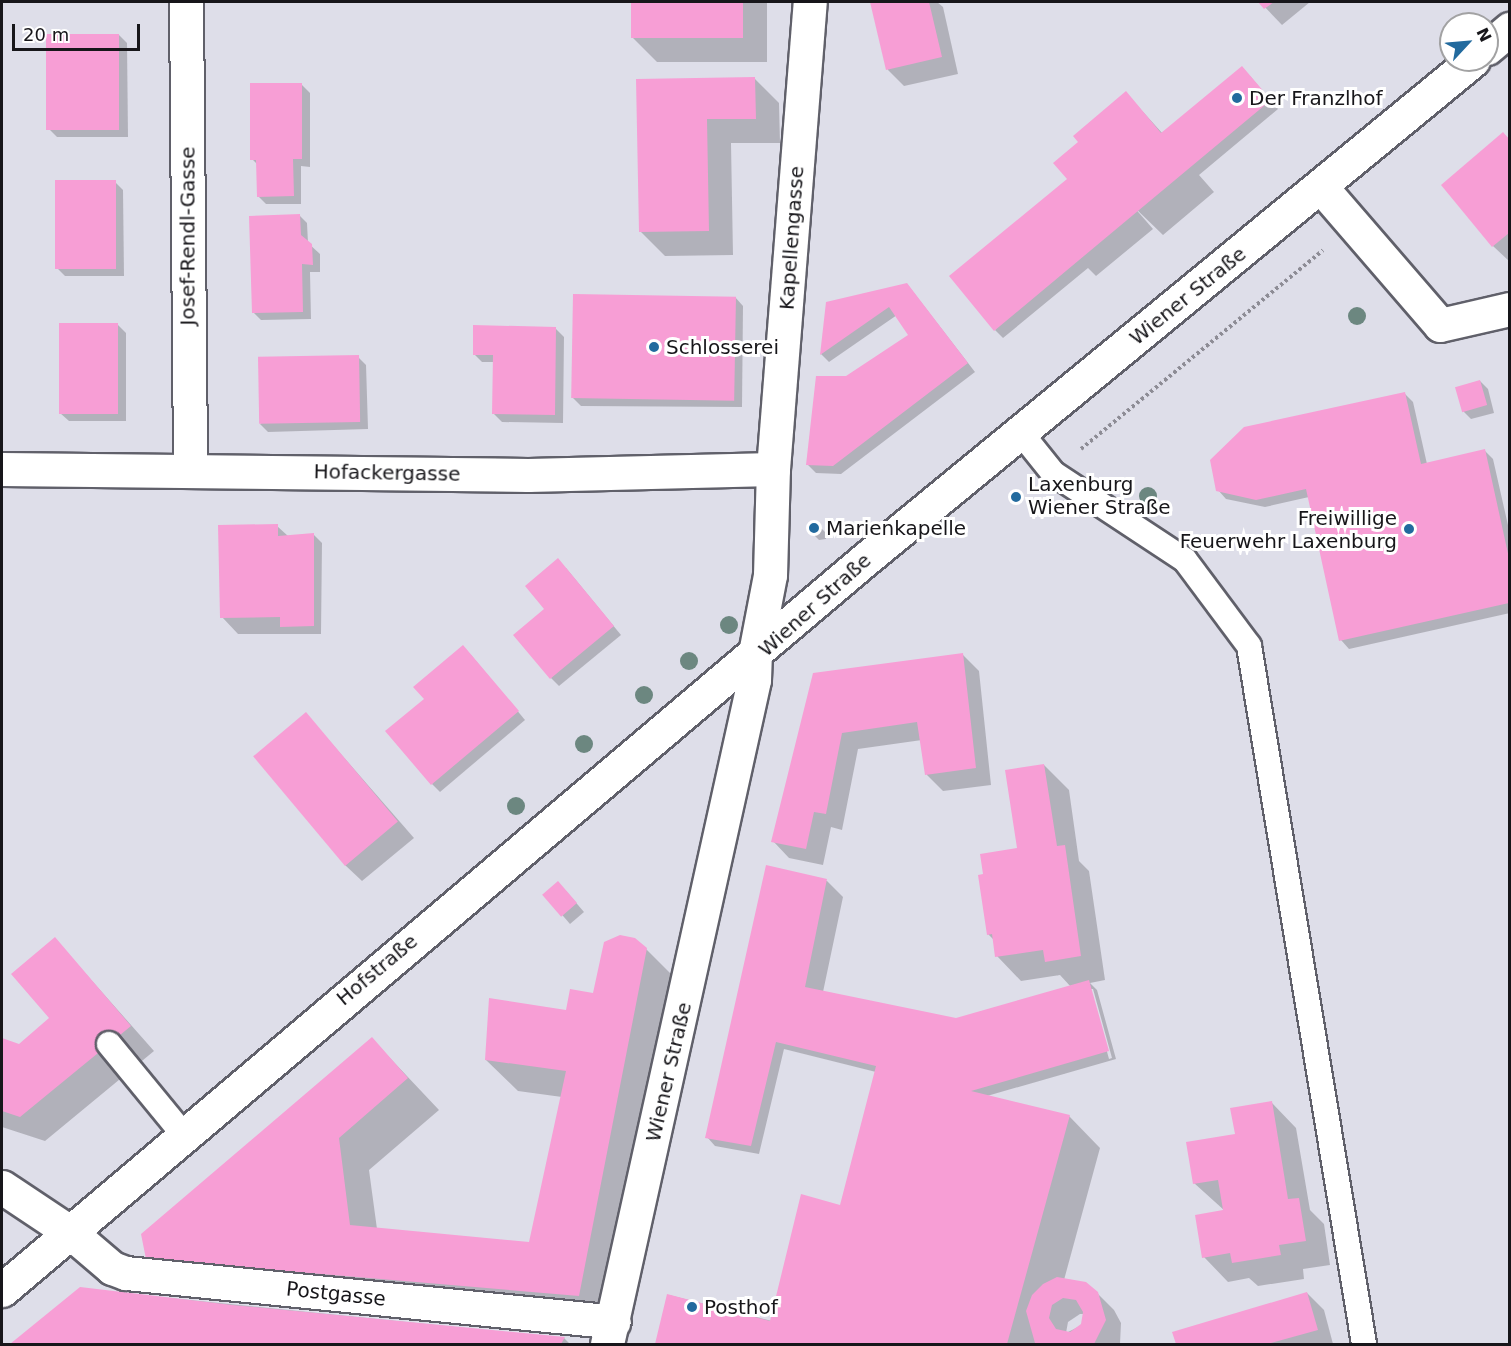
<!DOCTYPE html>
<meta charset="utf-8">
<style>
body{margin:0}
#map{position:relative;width:1511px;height:1346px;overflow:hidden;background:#dedee9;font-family:"DejaVu Sans",sans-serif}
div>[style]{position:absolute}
.shadow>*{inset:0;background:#0003}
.building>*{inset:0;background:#f79ed5;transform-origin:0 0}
.path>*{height:4px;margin-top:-2px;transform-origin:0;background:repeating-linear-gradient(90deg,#8d8c95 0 3px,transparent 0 6px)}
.roads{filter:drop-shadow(2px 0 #60606a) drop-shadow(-2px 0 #60606a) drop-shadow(0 2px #60606a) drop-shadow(0 -2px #60606a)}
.lane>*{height:24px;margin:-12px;padding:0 12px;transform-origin:12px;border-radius:12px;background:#fff}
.street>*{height:33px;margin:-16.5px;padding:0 16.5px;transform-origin:16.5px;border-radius:16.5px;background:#fff}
.secondary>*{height:33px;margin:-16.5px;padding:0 16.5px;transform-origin:16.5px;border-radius:16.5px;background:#fff}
.trees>*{width:18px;height:18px;margin:-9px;border-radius:50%;background:#6c8780}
.dots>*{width:16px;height:16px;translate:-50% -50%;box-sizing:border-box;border:3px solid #fff;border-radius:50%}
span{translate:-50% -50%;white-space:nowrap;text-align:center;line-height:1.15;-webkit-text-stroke:6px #fff;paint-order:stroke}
.poi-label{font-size:20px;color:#17161a}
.left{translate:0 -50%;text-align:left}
.right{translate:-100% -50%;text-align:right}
.street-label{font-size:20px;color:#17161a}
.frame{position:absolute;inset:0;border:3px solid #17161a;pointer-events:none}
.north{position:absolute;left:1439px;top:12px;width:60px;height:60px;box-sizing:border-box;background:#fff;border:2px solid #a2a2a3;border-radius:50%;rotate:64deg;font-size:16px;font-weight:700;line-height:24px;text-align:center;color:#17161a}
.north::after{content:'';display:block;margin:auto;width:21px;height:27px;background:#226a9e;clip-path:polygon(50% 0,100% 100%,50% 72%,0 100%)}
.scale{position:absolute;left:12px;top:24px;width:128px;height:27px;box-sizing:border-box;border:3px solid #17161a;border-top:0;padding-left:8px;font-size:18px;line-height:21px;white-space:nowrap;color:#17161a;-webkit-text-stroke:4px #fff;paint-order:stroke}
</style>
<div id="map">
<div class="shadow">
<div style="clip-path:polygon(633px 2px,767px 2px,767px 62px,657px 62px,633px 38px)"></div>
<div style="clip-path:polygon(937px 2px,943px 7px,958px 74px,904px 86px,888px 70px,872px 3px)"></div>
<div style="clip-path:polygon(1260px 2px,1310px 2px,1282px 25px)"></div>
<div style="clip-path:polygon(119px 35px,127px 43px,128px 137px,57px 137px,49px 129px)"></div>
<div style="clip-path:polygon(1250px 76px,1278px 109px,1199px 175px,1214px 192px,1163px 235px,1133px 206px,1153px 229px,1096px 276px,1088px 268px,1003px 338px,995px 330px,1069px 179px,1080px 142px,1126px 93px,1163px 134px)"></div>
<div style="clip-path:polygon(755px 79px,779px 103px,780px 143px,731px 143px,733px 255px,665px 256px,641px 232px,637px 81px)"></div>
<div style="clip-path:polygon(302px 85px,310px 93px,310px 167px,301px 166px,301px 204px,266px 204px,258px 196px,258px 165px,252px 159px)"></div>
<div style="clip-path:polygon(1503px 134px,1510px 140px,1510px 262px,1493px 246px)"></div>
<div style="clip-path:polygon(115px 182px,123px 190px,124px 276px,65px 276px,57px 268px)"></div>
<div style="clip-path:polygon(299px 215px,307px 223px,308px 243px,320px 254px,320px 272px,310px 272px,311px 319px,261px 320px,253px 312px)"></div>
<div style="clip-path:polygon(907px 284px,975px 372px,841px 474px,816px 473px,808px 465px,846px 378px,910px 336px,897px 315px,829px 362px,821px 354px)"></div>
<div style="clip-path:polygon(735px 297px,743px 306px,742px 407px,581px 406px,573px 398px)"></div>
<div style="clip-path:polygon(118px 325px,126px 333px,126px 421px,69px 421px,60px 413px)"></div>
<div style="clip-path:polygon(556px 329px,564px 337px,563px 423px,502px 422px,494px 414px,495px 362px,482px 362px,474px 354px)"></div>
<div style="clip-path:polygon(358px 357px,366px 365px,368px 429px,268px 432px,260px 424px)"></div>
<div style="clip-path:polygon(1480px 381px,1488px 389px,1494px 413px,1471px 419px,1463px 411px)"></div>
<div style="clip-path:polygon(1405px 394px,1413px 402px,1427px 464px,1485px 451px,1493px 459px,1510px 534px,1510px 613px,1349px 649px,1341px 640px,1309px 497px,1265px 507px,1226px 499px,1218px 490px)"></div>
<div style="clip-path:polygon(818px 525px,826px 533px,826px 539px,819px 540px,811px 532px)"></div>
<div style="clip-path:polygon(277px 526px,288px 536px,314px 535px,322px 543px,321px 634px,238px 634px,222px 617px)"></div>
<div style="clip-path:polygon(566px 568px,621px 635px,559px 686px,551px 678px)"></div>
<div style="clip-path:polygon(962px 654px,979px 671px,991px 785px,943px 791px,927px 775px,922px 740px,858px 749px,842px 830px,831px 827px,823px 865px,789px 858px,773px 841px,814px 675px)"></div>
<div style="clip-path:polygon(471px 655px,525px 720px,440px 792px,432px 784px)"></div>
<div style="clip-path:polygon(306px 714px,414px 838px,362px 881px,345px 865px)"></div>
<div style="clip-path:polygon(evenodd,1044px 765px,1069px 790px,1079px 861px,1089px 871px,1105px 980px,1090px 983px,1097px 990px,1116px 1059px,987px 1096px,1069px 1116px,1100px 1148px,1064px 1280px,1097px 1293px,1114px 1310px,1121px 1323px,1120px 1344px,657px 1344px,669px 1295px,772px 1321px,841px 1207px,876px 1072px,784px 1049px,759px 1154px,715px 1146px,707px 1137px,767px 867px,827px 881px,843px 897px,823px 992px,956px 1019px,1071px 987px,1060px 975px,1021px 981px,997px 956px,995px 941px,988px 934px,984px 875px,1018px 849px,1044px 765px,1090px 989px,1093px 989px,1112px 1058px,1109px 1059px,1090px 989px,1044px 765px,1080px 1314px,1084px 1314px,1082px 1325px,1066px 1333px,1068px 1322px,1080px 1314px)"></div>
<div style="clip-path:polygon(566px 891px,584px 912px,570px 924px,545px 895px)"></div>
<div style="clip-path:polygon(55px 939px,154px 1051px,45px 1141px,2px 1127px,2px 1040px,19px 1046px,51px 1018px)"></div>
<div style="clip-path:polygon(646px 949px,678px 981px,610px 1327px,148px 1258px,372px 1039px,439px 1110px,369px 1170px,377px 1229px,531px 1244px,562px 1097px,518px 1091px,486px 1060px,594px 995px)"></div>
<div style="clip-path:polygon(1272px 1103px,1296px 1128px,1310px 1210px,1324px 1224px,1330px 1265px,1303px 1269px,1304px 1279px,1258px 1286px,1249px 1278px,1228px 1282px,1204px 1257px,1225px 1211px,1194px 1183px)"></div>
<div style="clip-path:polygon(81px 1289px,564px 1338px,570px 1344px,229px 1344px,232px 1319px,226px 1344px,13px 1344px)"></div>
<div style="clip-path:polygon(1307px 1293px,1324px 1310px,1333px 1344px,1177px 1344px,1174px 1333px)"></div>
</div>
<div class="building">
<div style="left:631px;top:2px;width:112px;height:36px"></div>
<div style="clip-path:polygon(870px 2px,929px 2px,942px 57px,886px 70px)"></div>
<div style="clip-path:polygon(1258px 2px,1274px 2px,1264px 9px)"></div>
<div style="left:46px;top:34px;width:73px;height:96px"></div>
<div style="clip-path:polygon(1242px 66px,1271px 100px,994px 331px,949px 276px,1067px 179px,1053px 163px,1078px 142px,1073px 136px,1126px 91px,1161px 133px)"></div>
<div style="clip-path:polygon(755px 77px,756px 119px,707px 119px,709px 231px,639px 232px,636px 79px)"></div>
<div style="clip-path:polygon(250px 83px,302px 83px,302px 159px,293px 159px,294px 196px,257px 197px,256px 160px,250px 160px)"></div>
<div style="clip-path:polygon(1503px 132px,1509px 139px,1509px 233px,1492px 247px,1441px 185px)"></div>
<div style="left:55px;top:180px;width:61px;height:89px"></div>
<div style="clip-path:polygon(300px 214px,301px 235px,312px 244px,313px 265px,302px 264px,303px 312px,252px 313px,249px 216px)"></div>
<div style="clip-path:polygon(907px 283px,968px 363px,833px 466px,806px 465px,816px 376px,846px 376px,908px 335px,889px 307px,820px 355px,826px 302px)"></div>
<div style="left:573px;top:294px;width:163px;height:104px;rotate:1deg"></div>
<div style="left:59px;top:323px;width:59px;height:91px"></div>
<div style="clip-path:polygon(473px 325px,556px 327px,555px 415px,492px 414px,493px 355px,473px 355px)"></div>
<div style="left:359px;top:355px;width:67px;height:101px;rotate:89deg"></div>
<div style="left:1480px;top:380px;width:26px;height:26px;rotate:74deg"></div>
<div style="clip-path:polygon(1405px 392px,1421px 464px,1485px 449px,1509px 558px,1509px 603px,1339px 641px,1306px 489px,1256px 500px,1216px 491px,1210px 460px,1244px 427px)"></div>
<div style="clip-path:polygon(278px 524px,278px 536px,314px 533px,314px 626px,280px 627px,280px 617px,220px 618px,218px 525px)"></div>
<div style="clip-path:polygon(818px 524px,819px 532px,809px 532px,808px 525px)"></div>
<div style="clip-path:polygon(558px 558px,614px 626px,550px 679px,513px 635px,544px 609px,525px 586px)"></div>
<div style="clip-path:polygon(463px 645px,519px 711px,431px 785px,385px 731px,424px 699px,413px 687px)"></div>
<div style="clip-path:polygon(963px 653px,976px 768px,925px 775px,917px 722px,842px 733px,826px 814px,814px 812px,806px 849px,771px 842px,813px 673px)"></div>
<div style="left:306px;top:712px;width:143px;height:69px;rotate:50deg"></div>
<div style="clip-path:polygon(1044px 764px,1057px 846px,1065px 845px,1081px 956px,1045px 962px,1043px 950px,995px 957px,992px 934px,987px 935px,978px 875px,983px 874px,980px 854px,1017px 848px,1005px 770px)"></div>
<div style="clip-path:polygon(766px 865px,827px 879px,805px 987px,956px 1018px,1089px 980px,1109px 1051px,971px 1091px,1070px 1115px,1007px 1344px,655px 1344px,667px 1294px,770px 1321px,801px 1194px,840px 1205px,876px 1066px,776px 1042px,751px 1146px,705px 1138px)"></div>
<div style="left:558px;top:881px;width:29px;height:21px;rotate:49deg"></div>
<div style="clip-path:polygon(620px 935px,635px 938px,647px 948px,579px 1296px,146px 1259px,141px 1234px,372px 1037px,408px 1078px,339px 1138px,350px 1225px,529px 1242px,566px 1071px,485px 1060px,489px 998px,566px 1010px,570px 989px,593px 993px,604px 942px)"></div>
<div style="clip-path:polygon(55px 937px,131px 1026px,20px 1117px,2px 1111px,2px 1038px,19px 1044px,49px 1018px,11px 974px)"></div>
<div style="clip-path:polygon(1272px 1101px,1288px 1199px,1299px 1198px,1306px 1241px,1279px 1245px,1281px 1255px,1232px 1263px,1230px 1253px,1202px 1258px,1195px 1215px,1223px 1210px,1218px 1180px,1193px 1184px,1186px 1142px,1235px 1134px,1230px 1108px)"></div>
<div style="clip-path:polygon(evenodd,1057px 1277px,1086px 1282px,1098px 1292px,1106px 1320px,1094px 1344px,1035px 1343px,1026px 1311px,1032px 1295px,1043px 1284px,1057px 1277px,1063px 1298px,1076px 1300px,1083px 1312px,1081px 1324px,1070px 1332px,1056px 1329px,1049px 1318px,1052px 1305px,1063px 1298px)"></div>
<div style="clip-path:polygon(80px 1287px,232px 1305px,565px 1337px,561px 1344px,10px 1344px)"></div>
<div style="clip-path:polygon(1307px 1292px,1318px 1330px,1267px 1344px,1176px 1344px,1172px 1332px)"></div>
</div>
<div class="path">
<div style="left:1081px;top:449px;width:313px;rotate:-39.4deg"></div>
</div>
<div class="roads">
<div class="lane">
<div style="left:1021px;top:433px;width:51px;rotate:51.3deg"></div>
<div style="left:1053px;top:473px;width:158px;rotate:33.4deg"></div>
<div style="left:1185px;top:560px;width:107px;rotate:53.3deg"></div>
<div style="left:1249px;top:646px;width:707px;rotate:80.64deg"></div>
<div style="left:109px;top:1044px;width:117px;rotate:50.6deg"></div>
</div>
<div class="street">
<div style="left:186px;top:2px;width:468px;rotate:89.5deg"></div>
<div style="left:1321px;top:187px;width:182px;rotate:49.2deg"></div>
<div style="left:1440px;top:325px;width:72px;rotate:-12.9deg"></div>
<div style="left:2px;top:469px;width:526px;rotate:0.65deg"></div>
<div style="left:528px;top:475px;width:245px;rotate:-1.4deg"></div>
<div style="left:2px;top:1187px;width:83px;rotate:33.7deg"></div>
<div style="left:71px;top:1233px;width:54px;rotate:40.5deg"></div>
<div style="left:112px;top:1268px;width:15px;rotate:20deg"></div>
<div style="left:126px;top:1273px;width:490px;rotate:5.7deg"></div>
<div style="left:607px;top:1344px;width:680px;rotate:-77.52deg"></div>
<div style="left:754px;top:680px;width:27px;rotate:-88deg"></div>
<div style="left:755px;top:653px;width:79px;rotate:-79.1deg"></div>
<div style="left:770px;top:575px;width:106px;rotate:-88.4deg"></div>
<div style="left:773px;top:469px;width:468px;rotate:-85.5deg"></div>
</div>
<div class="secondary">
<div style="left:1487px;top:48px;width:30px;rotate:-40deg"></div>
<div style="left:2px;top:1290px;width:1135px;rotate:-40.25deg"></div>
<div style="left:868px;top:557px;width:783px;rotate:-39.4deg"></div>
</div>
</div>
<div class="trees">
<div style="left:1357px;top:316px"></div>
<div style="left:1148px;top:496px"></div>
<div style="left:729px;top:625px"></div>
<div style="left:689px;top:661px"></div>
<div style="left:644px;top:695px"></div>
<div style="left:584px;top:744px"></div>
<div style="left:516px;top:806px"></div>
</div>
<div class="dots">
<div style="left:1237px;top:98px;background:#226a9e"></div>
<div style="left:654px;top:347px;background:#226a9e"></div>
<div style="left:1016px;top:497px;background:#226a9e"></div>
<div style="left:814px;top:528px;background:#226a9e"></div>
<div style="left:1409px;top:529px;background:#226a9e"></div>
<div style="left:692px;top:1307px;background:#226a9e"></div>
</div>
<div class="poi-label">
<span class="left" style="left:1249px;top:98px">Der Franzlhof</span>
<span class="left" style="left:666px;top:347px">Schlosserei</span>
<span class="left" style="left:1028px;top:496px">Laxenburg<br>Wiener Straße</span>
<span class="right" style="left:1397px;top:530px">Freiwillige<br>Feuerwehr Laxenburg</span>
<span class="left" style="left:826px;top:528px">Marienkapelle</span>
<span class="left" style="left:704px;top:1307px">Posthof</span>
</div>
<div class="street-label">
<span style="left:188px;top:236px;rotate:-90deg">Josef-Rendl-Gasse</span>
<span style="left:792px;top:238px;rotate:-86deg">Kapellengasse</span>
<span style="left:1188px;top:296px;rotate:-39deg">Wiener Straße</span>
<span style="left:387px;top:473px;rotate:1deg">Hofackergasse</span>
<span style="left:815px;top:605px;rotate:-42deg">Wiener Straße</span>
<span style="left:377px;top:970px;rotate:-40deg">Hofstraße</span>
<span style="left:669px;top:1072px;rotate:-77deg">Wiener Straße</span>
<span style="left:336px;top:1294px;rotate:6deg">Postgasse</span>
</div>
<div class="frame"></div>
<div class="north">N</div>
<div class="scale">20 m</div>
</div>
